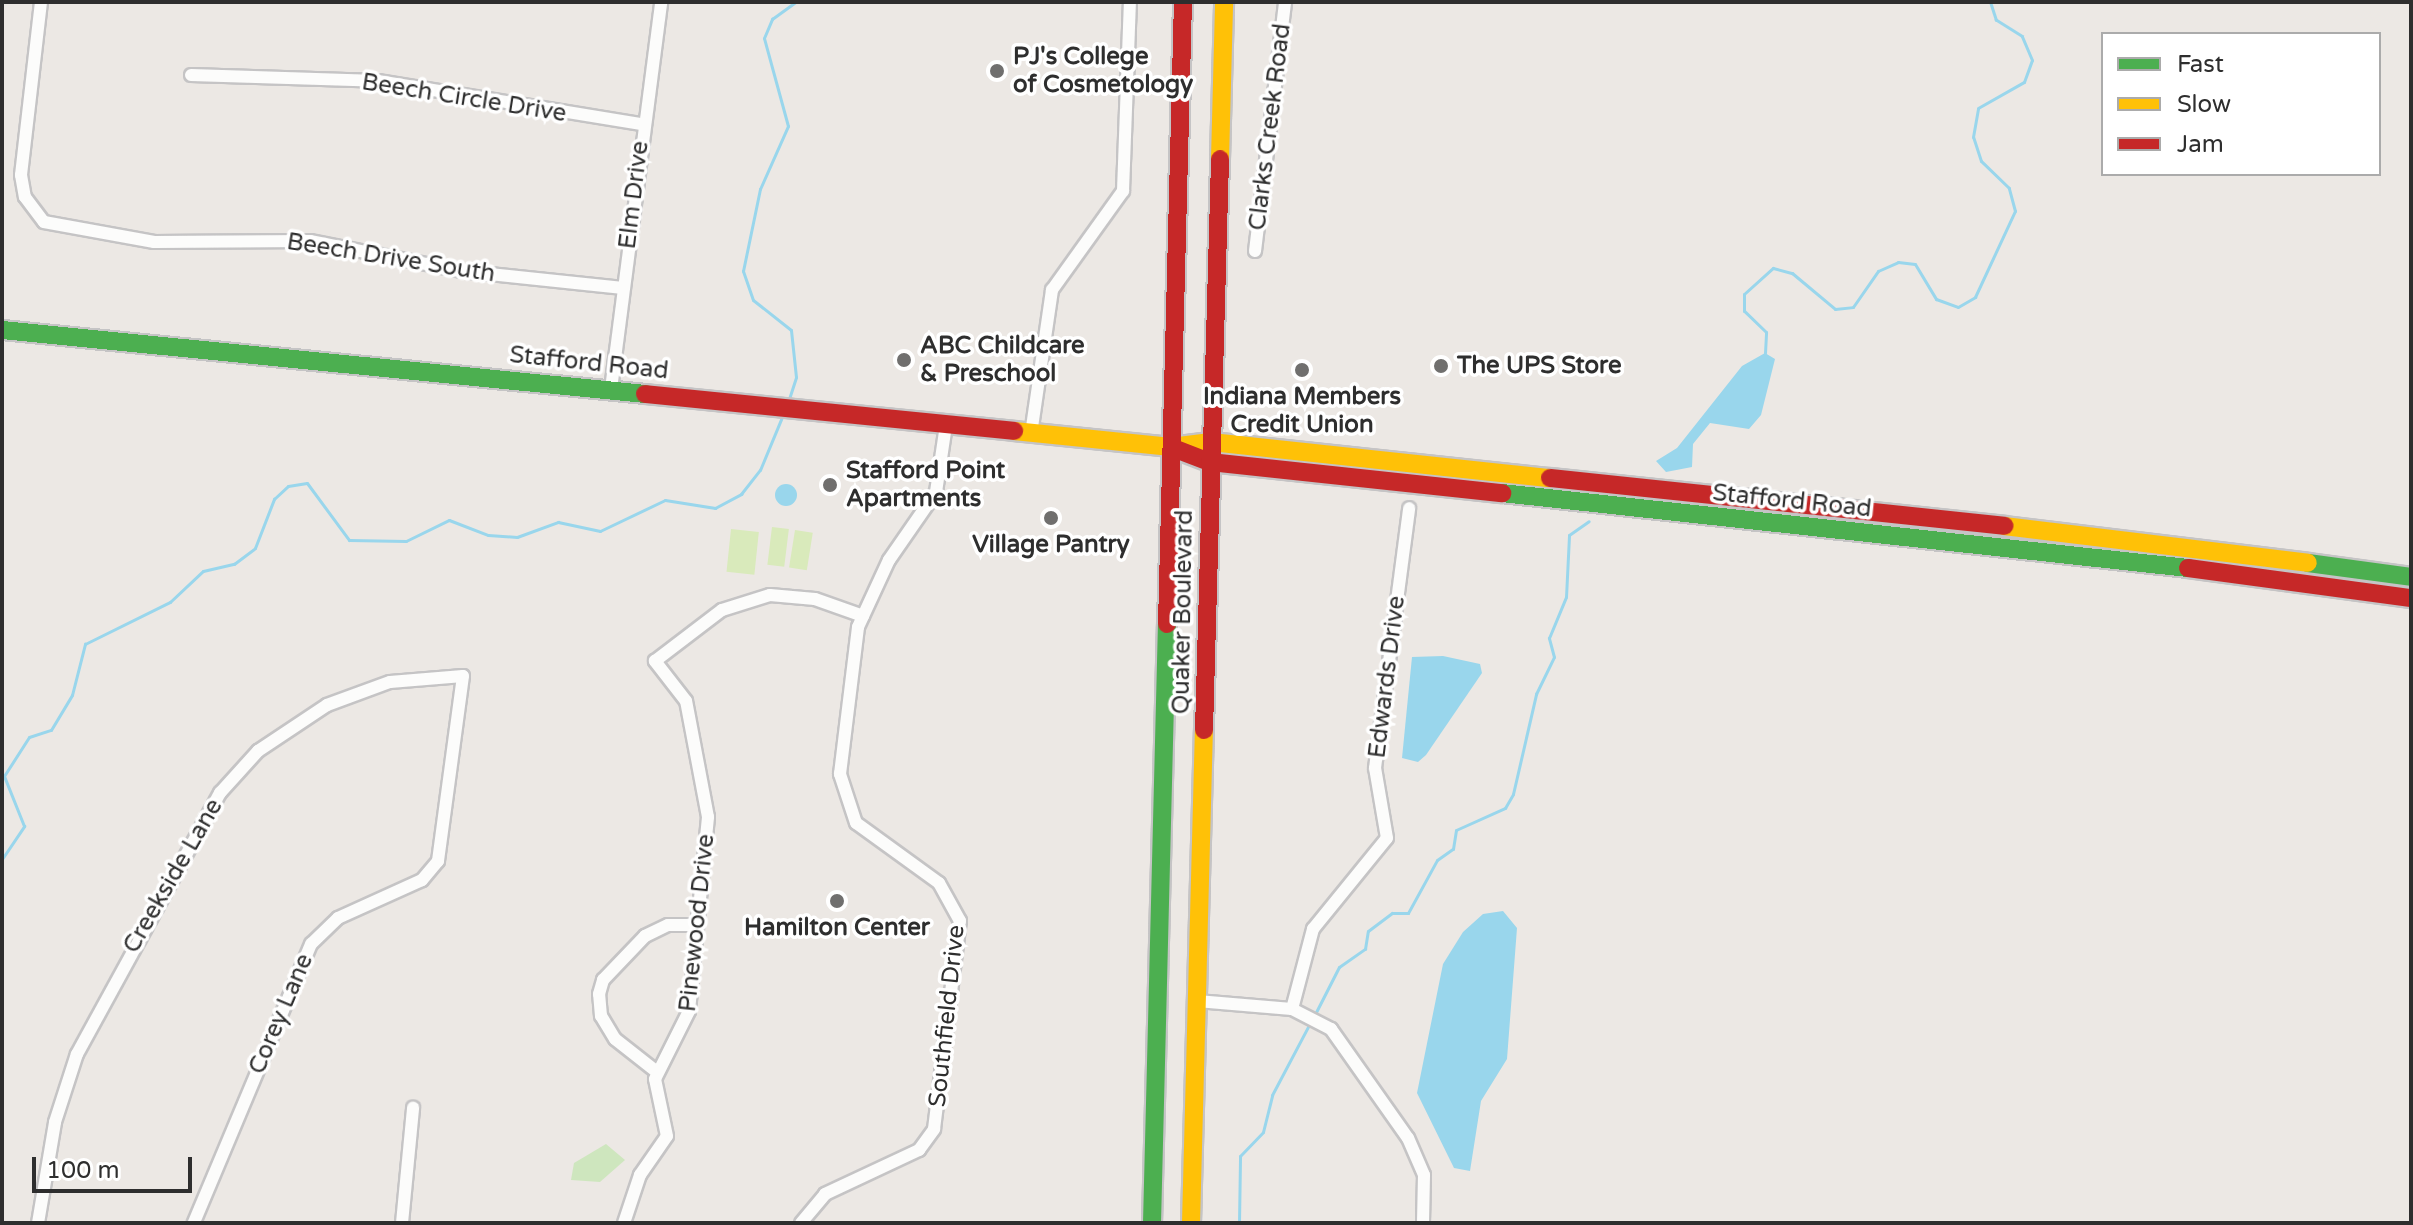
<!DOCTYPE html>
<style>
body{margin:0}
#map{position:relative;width:2413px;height:1225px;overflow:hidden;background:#ece8e4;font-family:"Varela Round",sans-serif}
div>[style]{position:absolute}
.green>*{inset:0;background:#cee6be}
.pitch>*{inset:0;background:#d9eabb;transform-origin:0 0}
.water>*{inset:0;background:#99d6ec}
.round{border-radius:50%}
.stream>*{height:3px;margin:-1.5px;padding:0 1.5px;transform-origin:1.5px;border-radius:1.5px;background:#99d6ec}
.roads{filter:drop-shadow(2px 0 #c5c4c5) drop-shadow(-2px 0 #c5c4c5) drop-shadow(0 2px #c5c4c5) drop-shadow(0 -2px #c5c4c5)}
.street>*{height:12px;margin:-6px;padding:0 6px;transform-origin:6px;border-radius:6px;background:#fcfcfb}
.fast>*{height:18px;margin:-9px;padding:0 9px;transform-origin:9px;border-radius:9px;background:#4caf50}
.slow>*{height:18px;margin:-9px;padding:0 9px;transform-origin:9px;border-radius:9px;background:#ffc107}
.jam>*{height:18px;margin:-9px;padding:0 9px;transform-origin:9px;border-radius:9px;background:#c62828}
.dots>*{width:22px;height:22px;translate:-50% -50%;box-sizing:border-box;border:4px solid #fff;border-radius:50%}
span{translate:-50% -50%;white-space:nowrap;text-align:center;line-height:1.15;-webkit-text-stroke:7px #fff;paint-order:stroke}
.poi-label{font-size:24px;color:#2e2e2e;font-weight:700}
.left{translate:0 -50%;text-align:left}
.street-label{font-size:24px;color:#2e2e2e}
.frame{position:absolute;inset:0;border:4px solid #2e2e2e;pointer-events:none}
.legend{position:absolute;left:2101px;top:32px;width:280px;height:144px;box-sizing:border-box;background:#fff;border:2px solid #ababab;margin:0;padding:10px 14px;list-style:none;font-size:24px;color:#2e2e2e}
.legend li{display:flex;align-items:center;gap:16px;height:40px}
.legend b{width:40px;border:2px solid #ababab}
.scale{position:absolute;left:32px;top:1157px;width:160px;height:36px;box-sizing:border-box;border:4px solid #2e2e2e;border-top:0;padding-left:10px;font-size:24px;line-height:28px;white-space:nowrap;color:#2e2e2e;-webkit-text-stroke:6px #fff;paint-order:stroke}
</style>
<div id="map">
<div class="green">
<div style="clip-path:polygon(606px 1144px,625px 1160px,600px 1182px,571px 1180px,574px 1163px)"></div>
</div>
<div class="pitch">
<div style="left:772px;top:527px;width:17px;height:38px;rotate:7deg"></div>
<div style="left:731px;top:529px;width:28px;height:43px;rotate:6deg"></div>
<div style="left:795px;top:530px;width:18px;height:38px;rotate:9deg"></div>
</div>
<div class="water">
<div style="clip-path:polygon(1765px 353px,1775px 359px,1761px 415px,1749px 429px,1710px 423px,1693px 444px,1692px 467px,1666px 472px,1656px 461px,1677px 448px,1742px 366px)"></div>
<div class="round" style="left:775px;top:484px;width:22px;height:22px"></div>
<div style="clip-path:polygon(1443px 656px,1480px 664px,1482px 673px,1426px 755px,1418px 762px,1402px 758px,1412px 657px)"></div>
<div style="clip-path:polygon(1503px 911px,1517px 928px,1507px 1059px,1481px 1101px,1470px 1171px,1454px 1168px,1417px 1093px,1443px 964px,1463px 932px,1483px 914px)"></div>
</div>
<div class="stream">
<div style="left:1765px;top:353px;width:21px;rotate:-87deg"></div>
<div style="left:1766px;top:332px;width:30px;rotate:-136deg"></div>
<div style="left:1744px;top:311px;width:17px;rotate:-90deg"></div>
<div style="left:1744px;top:294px;width:39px;rotate:-42deg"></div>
<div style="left:1773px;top:268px;width:20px;rotate:15deg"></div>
<div style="left:1792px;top:273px;width:56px;rotate:39.9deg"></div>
<div style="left:1835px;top:309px;width:18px;rotate:-6deg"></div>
<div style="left:1853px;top:307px;width:44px;rotate:-55.2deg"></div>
<div style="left:1878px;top:271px;width:22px;rotate:-24deg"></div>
<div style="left:1898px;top:262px;width:17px;rotate:7deg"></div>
<div style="left:1915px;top:264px;width:41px;rotate:59deg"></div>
<div style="left:1936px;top:299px;width:23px;rotate:20deg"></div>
<div style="left:1958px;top:307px;width:20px;rotate:-30deg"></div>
<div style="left:1975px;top:297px;width:95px;rotate:-65.1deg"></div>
<div style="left:2015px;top:211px;width:24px;rotate:-105deg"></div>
<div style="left:2009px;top:188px;width:39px;rotate:-136deg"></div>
<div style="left:1981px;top:161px;width:25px;rotate:-108deg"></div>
<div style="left:1973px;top:137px;width:29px;rotate:-80deg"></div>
<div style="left:1978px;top:108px;width:53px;rotate:-29.5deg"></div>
<div style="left:2024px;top:82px;width:23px;rotate:-70deg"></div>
<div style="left:2032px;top:60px;width:26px;rotate:-113deg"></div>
<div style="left:2022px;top:36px;width:31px;rotate:-148deg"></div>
<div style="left:1996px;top:20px;width:19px;rotate:-108deg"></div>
<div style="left:788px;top:402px;width:26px;rotate:-72deg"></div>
<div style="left:796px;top:377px;width:47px;rotate:-96.1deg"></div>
<div style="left:791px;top:330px;width:48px;rotate:-141.7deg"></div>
<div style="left:753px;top:300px;width:31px;rotate:-109deg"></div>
<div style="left:743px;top:271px;width:84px;rotate:-78.3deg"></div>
<div style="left:760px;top:189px;width:69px;rotate:-66deg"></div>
<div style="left:788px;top:126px;width:91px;rotate:-105.3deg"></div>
<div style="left:764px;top:38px;width:21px;rotate:-67deg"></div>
<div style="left:772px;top:19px;width:29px;rotate:-36deg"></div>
<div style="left:2px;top:859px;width:40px;rotate:-56deg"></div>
<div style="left:24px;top:826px;width:54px;rotate:-111.8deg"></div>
<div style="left:4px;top:776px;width:46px;rotate:-57.3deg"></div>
<div style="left:29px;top:737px;width:23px;rotate:-18deg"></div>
<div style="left:51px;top:730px;width:41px;rotate:-59deg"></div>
<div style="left:72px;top:695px;width:53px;rotate:-75.7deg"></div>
<div style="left:85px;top:644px;width:95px;rotate:-26.3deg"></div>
<div style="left:170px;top:602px;width:45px;rotate:-43.2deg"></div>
<div style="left:203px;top:571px;width:32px;rotate:-13deg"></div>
<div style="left:234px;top:564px;width:26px;rotate:-37deg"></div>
<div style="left:255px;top:548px;width:53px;rotate:-68.8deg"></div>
<div style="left:274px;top:499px;width:19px;rotate:-43deg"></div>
<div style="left:288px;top:486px;width:19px;rotate:-9deg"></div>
<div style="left:307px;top:483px;width:71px;rotate:53.6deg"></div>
<div style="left:349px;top:540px;width:57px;rotate:1deg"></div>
<div style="left:406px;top:541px;width:48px;rotate:-26deg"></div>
<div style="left:449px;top:520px;width:42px;rotate:21deg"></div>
<div style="left:488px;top:535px;width:29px;rotate:4deg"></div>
<div style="left:517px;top:537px;width:44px;rotate:-20.1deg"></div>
<div style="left:558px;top:522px;width:43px;rotate:12.1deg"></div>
<div style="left:600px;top:531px;width:72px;rotate:-25.5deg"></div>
<div style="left:665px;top:500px;width:51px;rotate:9.1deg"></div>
<div style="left:715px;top:508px;width:30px;rotate:-28deg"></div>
<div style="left:741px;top:494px;width:31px;rotate:-52deg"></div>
<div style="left:760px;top:470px;width:57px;rotate:-67.5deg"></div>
<div style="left:1314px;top:1016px;width:55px;rotate:-63deg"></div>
<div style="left:1339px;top:967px;width:32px;rotate:-35deg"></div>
<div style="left:1365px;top:949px;width:18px;rotate:-81deg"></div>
<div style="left:1368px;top:931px;width:30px;rotate:-37deg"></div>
<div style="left:1392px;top:913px;width:16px"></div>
<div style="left:1408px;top:913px;width:60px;rotate:-61.3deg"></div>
<div style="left:1437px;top:860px;width:19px;rotate:-35deg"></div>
<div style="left:1453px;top:849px;width:19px;rotate:-81deg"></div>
<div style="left:1456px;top:830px;width:54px;rotate:-24.2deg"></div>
<div style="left:1505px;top:808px;width:16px;rotate:-60deg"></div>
<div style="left:1513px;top:794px;width:103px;rotate:-77deg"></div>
<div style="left:1536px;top:694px;width:41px;rotate:-64.1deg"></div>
<div style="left:1554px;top:657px;width:20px;rotate:-105deg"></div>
<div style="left:1549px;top:638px;width:44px;rotate:-67.5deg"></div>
<div style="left:1566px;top:597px;width:62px;rotate:-87.2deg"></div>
<div style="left:1569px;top:535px;width:24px;rotate:-35deg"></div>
<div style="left:1239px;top:1223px;width:67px;rotate:-89.1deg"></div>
<div style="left:1240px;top:1156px;width:33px;rotate:-46deg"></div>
<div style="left:1263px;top:1132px;width:38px;rotate:-76deg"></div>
<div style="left:1272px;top:1095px;width:81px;rotate:-62.2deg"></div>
</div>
<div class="roads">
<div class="street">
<div style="left:41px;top:2px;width:174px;rotate:96.6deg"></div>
<div style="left:21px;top:175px;width:22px;rotate:80deg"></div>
<div style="left:25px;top:197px;width:31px;rotate:53deg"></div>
<div style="left:44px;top:222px;width:112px;rotate:10.3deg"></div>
<div style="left:154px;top:242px;width:156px;rotate:-0.4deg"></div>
<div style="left:310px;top:241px;width:154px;rotate:11.2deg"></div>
<div style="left:461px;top:271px;width:163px;rotate:6deg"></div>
<div style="left:191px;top:75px;width:187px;rotate:1.8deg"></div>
<div style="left:378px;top:81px;width:267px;rotate:9.3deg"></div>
<div style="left:1255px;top:251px;width:251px;rotate:-83.1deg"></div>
<div style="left:611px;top:389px;width:390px;rotate:-82.6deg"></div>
<div style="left:1031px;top:434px;width:146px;rotate:-81.7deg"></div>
<div style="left:1052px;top:290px;width:122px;rotate:-54.4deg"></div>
<div style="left:1123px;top:191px;width:189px;rotate:-87.9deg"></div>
<div style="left:1197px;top:1001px;width:95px;rotate:4.8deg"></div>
<div style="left:1292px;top:1009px;width:83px;rotate:-75.3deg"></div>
<div style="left:1313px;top:929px;width:117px;rotate:-50.9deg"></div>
<div style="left:1387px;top:838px;width:71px;rotate:-99.7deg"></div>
<div style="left:1375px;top:768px;width:262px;rotate:-82.5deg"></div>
<div style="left:1292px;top:1009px;width:44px;rotate:27.1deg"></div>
<div style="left:1331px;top:1029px;width:133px;rotate:54.8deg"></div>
<div style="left:1408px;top:1138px;width:40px;rotate:66.6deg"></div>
<div style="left:1424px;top:1175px;width:48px;rotate:91.2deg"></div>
<div style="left:657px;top:1072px;width:53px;rotate:-141.8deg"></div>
<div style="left:615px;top:1039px;width:27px;rotate:-121deg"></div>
<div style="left:601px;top:1016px;width:22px;rotate:-95deg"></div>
<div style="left:599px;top:994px;width:15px;rotate:-74deg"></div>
<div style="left:603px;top:980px;width:61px;rotate:-46.3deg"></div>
<div style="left:645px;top:936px;width:25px;rotate:-26deg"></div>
<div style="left:668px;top:925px;width:29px"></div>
<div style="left:38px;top:1223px;width:102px;rotate:-80.4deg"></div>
<div style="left:55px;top:1122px;width:71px;rotate:-72.1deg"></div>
<div style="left:77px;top:1054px;width:298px;rotate:-61.3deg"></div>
<div style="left:220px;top:793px;width:57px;rotate:-47.9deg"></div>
<div style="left:258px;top:751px;width:83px;rotate:-33.7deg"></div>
<div style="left:327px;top:705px;width:67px;rotate:-20.1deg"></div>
<div style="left:390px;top:682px;width:73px;rotate:-4.7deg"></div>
<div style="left:463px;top:676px;width:187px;rotate:97.7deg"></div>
<div style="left:438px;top:861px;width:25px;rotate:130deg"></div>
<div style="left:422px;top:880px;width:92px;rotate:155.7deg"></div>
<div style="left:338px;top:918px;width:37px;rotate:136deg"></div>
<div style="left:311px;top:944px;width:303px;rotate:112.8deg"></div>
<div style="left:402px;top:1223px;width:116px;rotate:-84.5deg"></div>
<div style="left:624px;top:1223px;width:51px;rotate:-71.6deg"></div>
<div style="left:640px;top:1175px;width:47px;rotate:-55.3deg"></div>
<div style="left:667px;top:1136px;width:58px;rotate:-101.9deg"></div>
<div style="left:655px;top:1079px;width:76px;rotate:-63.4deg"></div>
<div style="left:689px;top:1011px;width:195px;rotate:-84.4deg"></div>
<div style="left:708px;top:817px;width:118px;rotate:-100.7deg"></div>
<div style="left:686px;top:701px;width:51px;rotate:-127.8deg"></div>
<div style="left:655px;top:661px;width:84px;rotate:-37.3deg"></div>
<div style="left:722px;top:610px;width:50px;rotate:-17.4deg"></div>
<div style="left:770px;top:595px;width:45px;rotate:5.1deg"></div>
<div style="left:815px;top:599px;width:51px;rotate:19.5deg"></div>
<div style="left:801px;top:1223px;width:38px;rotate:-50deg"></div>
<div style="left:825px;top:1194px;width:104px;rotate:-25.1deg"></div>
<div style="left:919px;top:1150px;width:26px;rotate:-54deg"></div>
<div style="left:934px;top:1129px;width:210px;rotate:-82.9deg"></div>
<div style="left:960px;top:921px;width:43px;rotate:-118.9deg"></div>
<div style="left:939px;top:883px;width:102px;rotate:-144.1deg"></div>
<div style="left:856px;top:823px;width:52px;rotate:-108.1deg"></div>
<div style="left:840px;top:774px;width:148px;rotate:-83deg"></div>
<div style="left:858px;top:627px;width:74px;rotate:-65.2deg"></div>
<div style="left:889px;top:560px;width:83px;rotate:-55.3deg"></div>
<div style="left:936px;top:492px;width:68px;rotate:-81.5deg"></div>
</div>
<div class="fast">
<div style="left:2px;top:330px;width:646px;rotate:5.68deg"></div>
<div style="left:1502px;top:493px;width:690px;rotate:6.24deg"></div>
<div style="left:2308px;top:563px;width:104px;rotate:7.7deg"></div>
<div style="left:1152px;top:1223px;width:599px;rotate:-88.57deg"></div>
</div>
<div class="slow">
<div style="left:1220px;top:159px;width:157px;rotate:-88.5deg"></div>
<div style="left:1014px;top:431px;width:158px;rotate:5.8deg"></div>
<div style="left:1171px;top:447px;width:40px;rotate:-7.1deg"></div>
<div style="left:1211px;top:442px;width:341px;rotate:6.1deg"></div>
<div style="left:2004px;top:526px;width:306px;rotate:6.9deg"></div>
<div style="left:1191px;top:1223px;width:493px;rotate:-88.5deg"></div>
</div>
<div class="jam">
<div style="left:645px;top:394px;width:371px;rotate:5.7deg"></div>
<div style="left:1173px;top:448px;width:40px;rotate:21deg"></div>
<div style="left:1210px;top:462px;width:294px;rotate:6.1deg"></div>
<div style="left:1550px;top:478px;width:457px;rotate:6deg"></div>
<div style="left:2188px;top:568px;width:225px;rotate:7.7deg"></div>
<div style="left:1167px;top:624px;width:622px;rotate:-88.53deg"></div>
<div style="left:1204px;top:730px;width:571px;rotate:-88.39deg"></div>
</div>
</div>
<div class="dots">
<div style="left:997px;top:71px;background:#706f6e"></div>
<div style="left:904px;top:360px;background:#706f6e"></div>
<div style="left:1441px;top:366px;background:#706f6e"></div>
<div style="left:1302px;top:370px;background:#706f6e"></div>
<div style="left:830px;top:485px;background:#706f6e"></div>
<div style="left:1051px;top:518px;background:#706f6e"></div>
<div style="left:837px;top:901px;background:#706f6e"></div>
</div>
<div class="poi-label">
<span class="left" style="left:1013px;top:71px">PJ's College<br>of Cosmetology</span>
<span class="left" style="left:920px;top:360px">ABC Childcare<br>&amp; Preschool</span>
<span class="left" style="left:1457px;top:366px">The UPS Store</span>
<span style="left:1302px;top:411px">Indiana Members<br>Credit Union</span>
<span class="left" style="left:846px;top:485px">Stafford Point<br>Apartments</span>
<span style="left:1051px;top:545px">Village Pantry</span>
<span style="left:837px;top:928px">Hamilton Center</span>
</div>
<div class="street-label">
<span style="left:464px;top:98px;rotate:9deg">Beech Circle Drive</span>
<span style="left:1270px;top:127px;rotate:-83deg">Clarks Creek Road</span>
<span style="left:634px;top:195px;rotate:-83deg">Elm Drive</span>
<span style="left:391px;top:258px;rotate:9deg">Beech Drive South</span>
<span style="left:589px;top:363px;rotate:6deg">Stafford Road</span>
<span style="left:1792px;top:501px;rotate:6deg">Stafford Road</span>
<span style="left:1183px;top:612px;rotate:-89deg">Quaker Boulevard</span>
<span style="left:1387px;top:677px;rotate:-83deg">Edwards Drive</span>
<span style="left:173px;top:876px;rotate:-60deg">Creekside Lane</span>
<span style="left:697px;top:923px;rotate:-84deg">Pinewood Drive</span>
<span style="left:281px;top:1014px;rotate:-67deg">Corey Lane</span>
<span style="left:947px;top:1016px;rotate:-84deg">Southfield Drive</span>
</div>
<div class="frame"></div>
<ul class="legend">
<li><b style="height:10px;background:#4caf50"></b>Fast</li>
<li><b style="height:10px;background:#ffc107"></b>Slow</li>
<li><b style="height:10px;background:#c62828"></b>Jam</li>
</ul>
<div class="scale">100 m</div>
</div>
